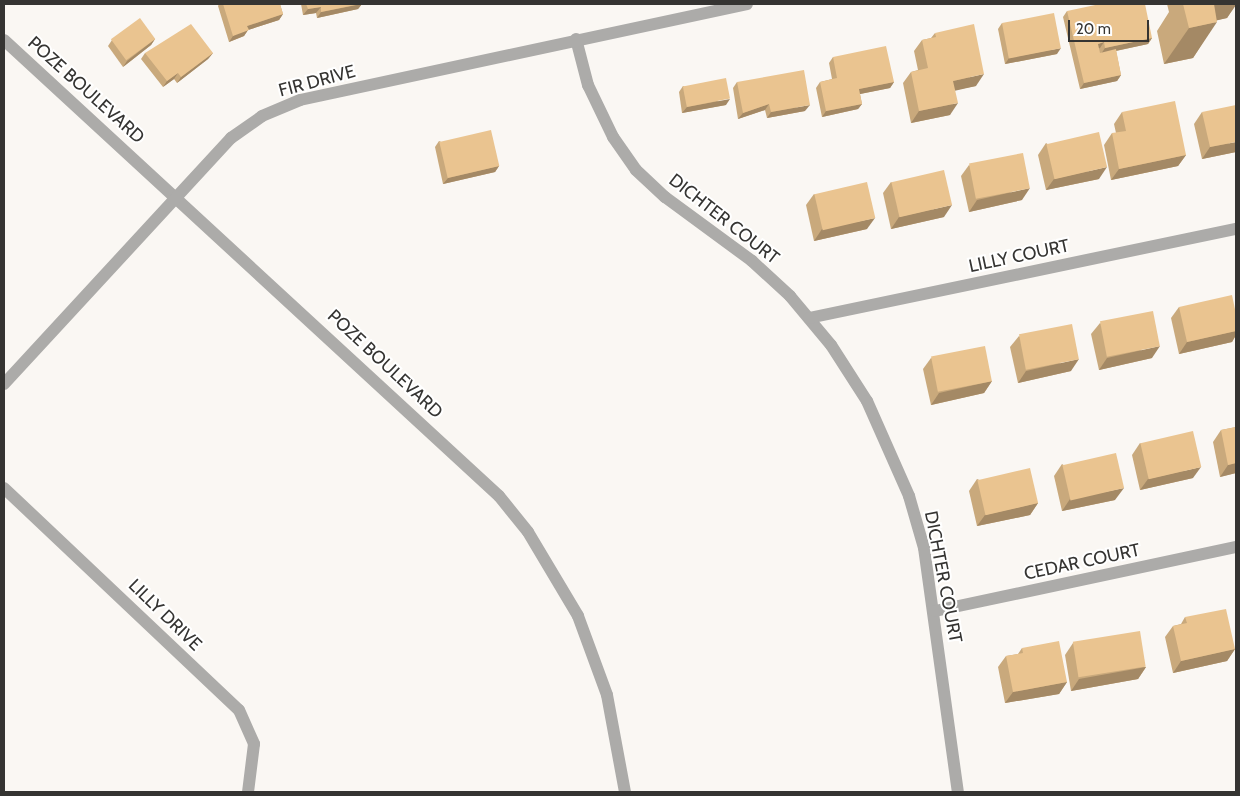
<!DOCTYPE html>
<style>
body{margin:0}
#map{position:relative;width:1240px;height:796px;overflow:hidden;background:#faf7f3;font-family:Cabin,sans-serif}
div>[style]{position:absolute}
.street>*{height:12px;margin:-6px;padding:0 6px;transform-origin:6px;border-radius:6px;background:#acaba9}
.wall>*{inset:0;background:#c9a97c}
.shaded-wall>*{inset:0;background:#a48965}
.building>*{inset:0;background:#eac490;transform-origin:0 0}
span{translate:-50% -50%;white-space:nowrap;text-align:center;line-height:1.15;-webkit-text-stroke:4px #fff;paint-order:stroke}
.street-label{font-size:18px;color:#353432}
.frame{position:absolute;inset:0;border:5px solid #353432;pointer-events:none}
.scale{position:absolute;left:1068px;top:20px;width:81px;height:22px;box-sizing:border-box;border:2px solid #353432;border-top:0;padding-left:6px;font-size:15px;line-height:18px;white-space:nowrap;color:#353432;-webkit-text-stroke:4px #fff;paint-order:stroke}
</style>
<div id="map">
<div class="street">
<div style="left:576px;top:39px;width:48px;rotate:75.4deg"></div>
<div style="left:588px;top:85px;width:58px;rotate:64.3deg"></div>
<div style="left:613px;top:137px;width:40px;rotate:55.1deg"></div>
<div style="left:636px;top:170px;width:40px;rotate:43deg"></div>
<div style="left:665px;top:197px;width:108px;rotate:36.3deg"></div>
<div style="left:752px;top:261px;width:52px;rotate:42.6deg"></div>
<div style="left:790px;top:296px;width:64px;rotate:50.1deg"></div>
<div style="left:831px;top:345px;width:67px;rotate:57.3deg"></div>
<div style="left:867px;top:401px;width:104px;rotate:66.1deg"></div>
<div style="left:909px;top:496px;width:54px;rotate:73.9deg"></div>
<div style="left:924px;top:548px;width:246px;rotate:82.1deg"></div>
<div style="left:4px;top:40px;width:673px;rotate:42.65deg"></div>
<div style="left:499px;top:496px;width:46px;rotate:51.1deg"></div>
<div style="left:528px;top:532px;width:98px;rotate:59.2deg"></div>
<div style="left:578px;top:616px;width:84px;rotate:69.8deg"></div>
<div style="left:607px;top:695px;width:99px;rotate:79.5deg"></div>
<div style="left:809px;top:318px;width:436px;rotate:-11.8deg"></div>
<div style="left:4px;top:384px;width:335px;rotate:-47.3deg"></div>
<div style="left:231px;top:138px;width:38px;rotate:-35deg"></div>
<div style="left:262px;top:116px;width:41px;rotate:-22.8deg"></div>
<div style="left:300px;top:100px;width:457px;rotate:-12.1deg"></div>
<div style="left:4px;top:488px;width:323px;rotate:43.4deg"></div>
<div style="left:239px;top:710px;width:37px;rotate:66deg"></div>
<div style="left:254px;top:744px;width:48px;rotate:97.1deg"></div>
<div style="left:935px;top:611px;width:308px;rotate:-12deg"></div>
</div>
<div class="wall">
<div style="clip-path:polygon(219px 4px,280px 4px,283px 14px,279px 20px,248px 30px,244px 36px,229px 42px,218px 6px)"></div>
<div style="clip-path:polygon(301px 4px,362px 4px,358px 9px,317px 18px,316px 13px,303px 15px)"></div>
<div style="clip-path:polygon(1167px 4px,1236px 4px,1227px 18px,1217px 20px,1193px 58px,1164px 64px,1157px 31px,1169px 12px)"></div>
<div style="clip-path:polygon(1067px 11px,1152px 38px,1148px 44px,1116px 51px,1121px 75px,1117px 81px,1080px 89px,1063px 17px)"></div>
<div style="clip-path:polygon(1002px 23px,1057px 54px,1005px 64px,998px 29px)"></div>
<div style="clip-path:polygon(935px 33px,976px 86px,955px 90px,950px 115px,911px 123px,903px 83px,911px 72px,918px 70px,914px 51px,922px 40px,931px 38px)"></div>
<div style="clip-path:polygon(155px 39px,151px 45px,123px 67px,108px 46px,112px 40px)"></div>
<div style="clip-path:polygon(145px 53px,213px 53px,208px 59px,177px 83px,174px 79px,163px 87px,141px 59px)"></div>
<div style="clip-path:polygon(833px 57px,894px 82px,890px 88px,860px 94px,862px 104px,858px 109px,822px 117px,816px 88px,820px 82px,832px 79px,829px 63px)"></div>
<div style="clip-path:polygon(737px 82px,805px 111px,767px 118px,765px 110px,738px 119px,733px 88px)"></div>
<div style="clip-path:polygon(683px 86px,726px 105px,682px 113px,679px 92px)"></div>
<div style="clip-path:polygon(1122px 112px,1186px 155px,1178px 166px,1111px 180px,1104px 145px,1112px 133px,1116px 133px,1114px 124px)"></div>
<div style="clip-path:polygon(1202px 112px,1236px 152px,1202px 159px,1194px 124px)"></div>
<div style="clip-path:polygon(439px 141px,499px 166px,495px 172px,443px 184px,435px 147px)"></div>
<div style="clip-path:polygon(1046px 143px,1099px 179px,1046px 190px,1038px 155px)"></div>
<div style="clip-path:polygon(969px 165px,1022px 200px,969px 212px,961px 176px)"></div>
<div style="clip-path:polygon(891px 182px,944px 217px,891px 229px,883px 193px)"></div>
<div style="clip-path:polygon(814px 194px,867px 229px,814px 241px,806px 205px)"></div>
<div style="clip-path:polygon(1179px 307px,1236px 314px,1236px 335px,1232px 342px,1179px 354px,1171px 318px)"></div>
<div style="clip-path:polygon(1100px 323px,1152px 358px,1099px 370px,1091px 334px)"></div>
<div style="clip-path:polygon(1019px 336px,1071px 371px,1018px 383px,1010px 347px)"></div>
<div style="clip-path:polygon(931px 358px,992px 381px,984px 393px,931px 405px,923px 369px)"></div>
<div style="clip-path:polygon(1236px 427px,1236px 473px,1220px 477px,1213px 442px,1221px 430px)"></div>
<div style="clip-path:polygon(1140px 443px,1193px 478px,1140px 490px,1132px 455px)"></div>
<div style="clip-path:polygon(1062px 464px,1115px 500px,1062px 511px,1054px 476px)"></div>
<div style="clip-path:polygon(977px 479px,1038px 503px,1030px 515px,977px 526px,969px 491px)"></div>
<div style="clip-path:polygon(1185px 617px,1235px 649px,1227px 661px,1173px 673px,1165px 637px,1173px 626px,1181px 624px)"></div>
<div style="clip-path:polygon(1073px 643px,1146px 667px,1138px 679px,1071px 691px,1065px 655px)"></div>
<div style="clip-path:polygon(1022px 648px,1067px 682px,1059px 694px,1005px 703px,998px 667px,1006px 656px,1018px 654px)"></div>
</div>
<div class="shaded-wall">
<div style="clip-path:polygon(362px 4px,358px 9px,317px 18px,321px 12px)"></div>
<div style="clip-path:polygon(1203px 4px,1236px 4px,1236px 5px,1227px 18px,1189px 27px)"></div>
<div style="clip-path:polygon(321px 7px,316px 13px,303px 15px,308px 9px)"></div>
<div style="clip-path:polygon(283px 14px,279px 20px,248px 30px,244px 36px,229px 42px,233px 36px,247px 26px)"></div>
<div style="clip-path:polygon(1217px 22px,1193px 58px,1164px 64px,1189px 28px)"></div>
<div style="clip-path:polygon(1152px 38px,1148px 44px,1101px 54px,1105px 48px)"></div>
<div style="clip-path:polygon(155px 39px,151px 45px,123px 67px,127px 61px)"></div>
<div style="clip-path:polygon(1104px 42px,1100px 48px,1094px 50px,1098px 44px)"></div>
<div style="clip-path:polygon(1061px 48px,1057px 54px,1005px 64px,1009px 58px)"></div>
<div style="clip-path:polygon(213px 53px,208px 59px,177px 83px,181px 77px)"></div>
<div style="clip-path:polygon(178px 73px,174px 79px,163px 87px,167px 81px)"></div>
<div style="clip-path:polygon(984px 74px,976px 86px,945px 93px,953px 81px)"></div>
<div style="clip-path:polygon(1121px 75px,1117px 81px,1080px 89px,1084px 83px)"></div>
<div style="clip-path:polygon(894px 82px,890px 88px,855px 95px,859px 89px)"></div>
<div style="clip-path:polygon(730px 99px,726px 105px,682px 113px,687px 107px)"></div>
<div style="clip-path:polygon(958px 103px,950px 115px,911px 123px,919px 111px)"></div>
<div style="clip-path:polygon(769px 104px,765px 110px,738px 119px,743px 113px)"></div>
<div style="clip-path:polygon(862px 104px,858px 109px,822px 117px,826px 111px)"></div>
<div style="clip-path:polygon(810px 105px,805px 111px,767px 118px,771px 112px)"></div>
<div style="clip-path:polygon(1236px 142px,1236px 152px,1202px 159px,1210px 147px)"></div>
<div style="clip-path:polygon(1186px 155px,1178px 166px,1111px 180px,1119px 169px)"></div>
<div style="clip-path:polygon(499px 166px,495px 172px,443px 184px,448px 178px)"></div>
<div style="clip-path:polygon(1107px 167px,1099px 179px,1046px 190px,1054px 179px)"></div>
<div style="clip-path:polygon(1030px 188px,1022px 200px,969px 212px,977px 200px)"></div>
<div style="clip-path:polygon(952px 205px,944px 217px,891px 229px,899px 217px)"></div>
<div style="clip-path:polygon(875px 218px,867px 229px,814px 241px,822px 229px)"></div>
<div style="clip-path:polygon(1236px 331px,1236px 335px,1232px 342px,1179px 354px,1187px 342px)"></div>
<div style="clip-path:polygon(1160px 346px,1152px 358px,1099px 370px,1107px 358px)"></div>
<div style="clip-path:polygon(1079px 359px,1071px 371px,1018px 383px,1026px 371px)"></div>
<div style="clip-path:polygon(992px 381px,984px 393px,931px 405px,939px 393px)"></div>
<div style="clip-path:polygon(1236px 463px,1236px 473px,1220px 477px,1228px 465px)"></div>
<div style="clip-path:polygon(1201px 467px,1193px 478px,1140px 490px,1148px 479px)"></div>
<div style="clip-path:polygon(1124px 488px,1115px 500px,1062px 511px,1070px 499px)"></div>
<div style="clip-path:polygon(1038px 503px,1030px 515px,977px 526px,985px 515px)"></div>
<div style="clip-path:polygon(1235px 649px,1227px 661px,1173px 673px,1181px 661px)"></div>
<div style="clip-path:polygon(1146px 667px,1138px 679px,1071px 691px,1079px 679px)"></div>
<div style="clip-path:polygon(1067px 682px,1059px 694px,1005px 703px,1013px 692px)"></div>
</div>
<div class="building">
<div style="clip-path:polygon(223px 4px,280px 4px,283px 14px,247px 26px,249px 30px,233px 36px)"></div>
<div style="clip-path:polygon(306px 4px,360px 4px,321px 12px,321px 7px,308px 9px)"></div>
<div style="clip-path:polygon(1100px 4px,1145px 4px,1152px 38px,1105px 48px,1104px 42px,1098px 44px,1100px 53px,1116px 49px,1121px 75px,1084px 83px,1067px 11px)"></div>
<div style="clip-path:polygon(1183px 4px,1214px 4px,1217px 22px,1189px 28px)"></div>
<div style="left:1054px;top:13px;width:36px;height:53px;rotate:79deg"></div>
<div style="left:140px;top:18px;width:26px;height:36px;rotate:54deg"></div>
<div style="clip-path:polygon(191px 24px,213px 53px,181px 77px,178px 73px,167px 81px,145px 53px)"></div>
<div style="clip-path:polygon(974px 24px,984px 74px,953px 81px,958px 103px,919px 111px,911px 72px,928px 68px,922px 40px,936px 37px,935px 33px)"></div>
<div style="clip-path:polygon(886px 46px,894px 82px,859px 89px,862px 104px,826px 111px,820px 82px,837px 78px,833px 57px)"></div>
<div style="clip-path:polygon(804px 70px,810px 105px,771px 112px,769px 104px,743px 113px,737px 82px)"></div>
<div style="left:726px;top:78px;width:21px;height:44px;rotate:79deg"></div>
<div style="clip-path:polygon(1175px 101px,1186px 155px,1119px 169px,1112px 133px,1126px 131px,1122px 112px)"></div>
<div style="clip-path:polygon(1236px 105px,1236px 142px,1210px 147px,1202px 112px)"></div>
<div style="left:491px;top:130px;width:37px;height:53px;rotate:77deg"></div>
<div style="left:1099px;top:132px;width:36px;height:54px;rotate:77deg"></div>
<div style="left:1023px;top:153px;width:36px;height:55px;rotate:79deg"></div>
<div style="left:944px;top:170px;width:36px;height:54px;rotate:77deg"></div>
<div style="left:867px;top:182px;width:37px;height:54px;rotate:77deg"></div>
<div style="clip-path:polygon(1232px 295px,1236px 314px,1236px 331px,1187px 342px,1179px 307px)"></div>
<div style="left:1153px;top:311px;width:36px;height:54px;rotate:79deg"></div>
<div style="left:1072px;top:324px;width:36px;height:54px;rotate:79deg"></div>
<div style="left:985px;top:346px;width:36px;height:55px;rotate:79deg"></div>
<div style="clip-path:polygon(1236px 427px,1236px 463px,1228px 465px,1221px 430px)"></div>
<div style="left:1193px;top:431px;width:37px;height:54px;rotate:77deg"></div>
<div style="left:1116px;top:453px;width:36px;height:55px;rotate:77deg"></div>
<div style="left:1030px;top:468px;width:36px;height:54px;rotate:77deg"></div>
<div style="clip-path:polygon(1226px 609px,1235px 649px,1181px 661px,1173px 626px,1187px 623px,1185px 617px)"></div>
<div style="left:1140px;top:631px;width:36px;height:68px;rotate:81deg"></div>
<div style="clip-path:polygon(1059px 641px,1067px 682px,1013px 692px,1006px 656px,1023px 653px,1022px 648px)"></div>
</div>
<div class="street-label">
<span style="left:317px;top:81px;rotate:-15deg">FIR DRIVE</span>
<span style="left:86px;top:90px;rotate:42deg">POZE BOULEVARD</span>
<span style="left:724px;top:219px;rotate:38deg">DICHTER COURT</span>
<span style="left:1019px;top:256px;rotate:-12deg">LILLY COURT</span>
<span style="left:385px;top:364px;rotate:43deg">POZE BOULEVARD</span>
<span style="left:1082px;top:562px;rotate:-12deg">CEDAR COURT</span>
<span style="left:943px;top:577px;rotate:79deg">DICHTER COURT</span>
<span style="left:165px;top:615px;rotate:44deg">LILLY DRIVE</span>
</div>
<div class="frame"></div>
<div class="scale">20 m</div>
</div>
